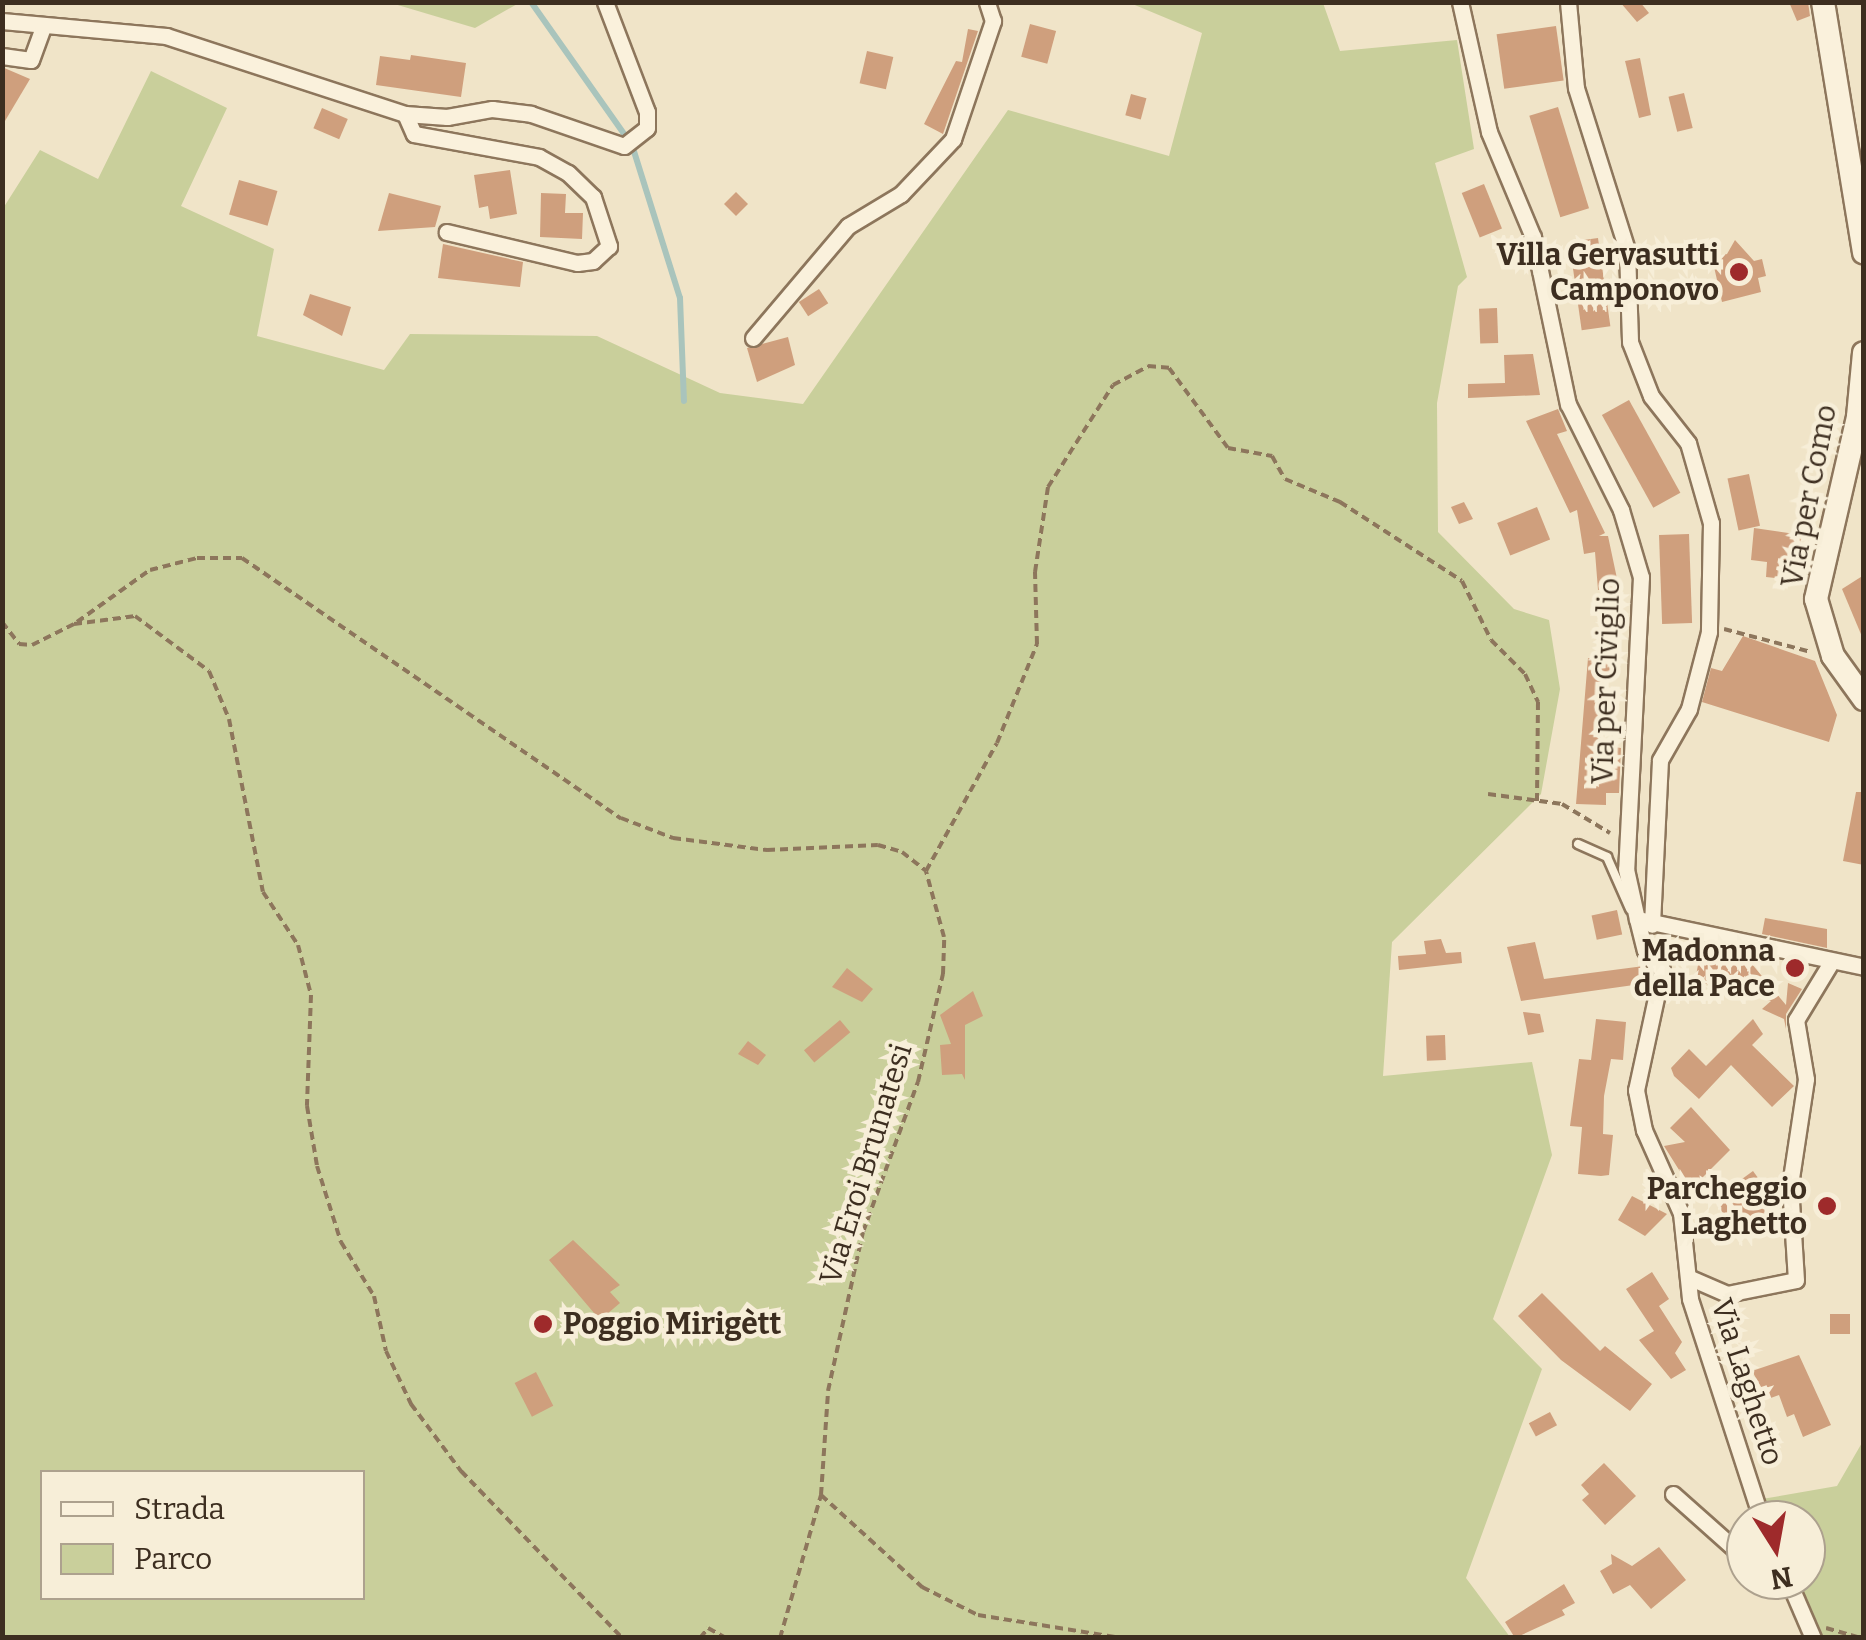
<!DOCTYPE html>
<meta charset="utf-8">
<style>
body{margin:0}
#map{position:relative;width:1866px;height:1640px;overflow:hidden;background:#f0e4c8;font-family:Bitter,serif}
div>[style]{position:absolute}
.green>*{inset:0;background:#c9cf9b}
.stream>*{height:6px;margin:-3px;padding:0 3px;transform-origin:3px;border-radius:3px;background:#a9c4bc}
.building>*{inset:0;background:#cf9f7d;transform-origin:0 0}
.path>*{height:4px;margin-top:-2px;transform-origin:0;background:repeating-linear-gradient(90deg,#8d765c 0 8px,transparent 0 13px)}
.roads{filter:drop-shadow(2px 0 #8d765c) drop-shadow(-2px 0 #8d765c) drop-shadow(0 2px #8d765c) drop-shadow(0 -2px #8d765c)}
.lane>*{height:8px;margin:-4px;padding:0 4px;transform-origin:4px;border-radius:4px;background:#faf1dc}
.street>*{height:15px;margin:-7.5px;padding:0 7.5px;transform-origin:7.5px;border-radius:7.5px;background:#faf1dc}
.secondary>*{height:22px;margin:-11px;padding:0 11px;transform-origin:11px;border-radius:11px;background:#faf1dc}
.dots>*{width:28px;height:28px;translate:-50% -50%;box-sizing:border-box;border:5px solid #f7eed8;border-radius:50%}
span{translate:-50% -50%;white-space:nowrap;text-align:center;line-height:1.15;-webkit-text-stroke:9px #f7eed8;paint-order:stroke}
.poi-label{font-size:30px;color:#3d2e20;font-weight:700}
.right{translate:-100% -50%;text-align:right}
.left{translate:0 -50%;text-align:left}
.street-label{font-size:30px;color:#3d2e20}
.frame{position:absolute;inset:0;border:5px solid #3d2e20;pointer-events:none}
.legend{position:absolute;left:40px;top:1470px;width:325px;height:130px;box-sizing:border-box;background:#f7eed8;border:2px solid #ada18e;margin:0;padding:12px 18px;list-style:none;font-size:30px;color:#3d2e20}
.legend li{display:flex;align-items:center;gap:20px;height:50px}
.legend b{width:50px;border:2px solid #ada18e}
.north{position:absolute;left:1726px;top:1500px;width:100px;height:100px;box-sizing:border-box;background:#f7eed8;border:2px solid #ada18e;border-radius:50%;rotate:169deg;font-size:28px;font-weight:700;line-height:40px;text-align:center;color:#3d2e20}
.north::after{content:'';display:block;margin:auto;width:35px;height:45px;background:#9e2a2b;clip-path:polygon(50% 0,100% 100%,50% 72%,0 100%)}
</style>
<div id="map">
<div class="green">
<div style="clip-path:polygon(391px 3px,519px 3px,475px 28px)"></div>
<div style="clip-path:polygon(evenodd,1130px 3px,1323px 3px,1340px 51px,1457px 40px,1474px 149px,1435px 163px,1467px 277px,1458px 286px,1437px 403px,1438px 532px,1514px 609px,1549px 620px,1560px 689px,1541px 794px,1392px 942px,1383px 1076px,1532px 1062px,1552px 1155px,1493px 1319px,1542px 1369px,1466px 1578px,1510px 1637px,3px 1637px,2px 210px,40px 150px,98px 179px,151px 71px,227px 108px,181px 206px,274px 249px,257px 336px,384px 370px,410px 334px,597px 336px,720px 393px,803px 404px,1008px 110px,1169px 156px,1202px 33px,1130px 3px,42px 1472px,362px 1472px,362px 1598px,42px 1598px,42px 1472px)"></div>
<div style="clip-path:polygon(1863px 1441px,1863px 1637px,1805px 1637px,1795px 1580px,1806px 1580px,1806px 1520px,1771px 1520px,1762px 1499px,1837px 1486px)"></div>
</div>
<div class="stream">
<div style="left:531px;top:2px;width:175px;rotate:54.8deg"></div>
<div style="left:632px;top:145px;width:160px;rotate:72.6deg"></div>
<div style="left:680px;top:298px;width:103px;rotate:87.8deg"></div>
</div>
<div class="building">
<div style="clip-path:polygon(1620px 2px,1640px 2px,1649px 13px,1637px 22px)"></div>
<div style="clip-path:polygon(1789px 2px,1808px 2px,1810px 16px,1797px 21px)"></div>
<div style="left:1030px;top:24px;width:27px;height:34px;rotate:15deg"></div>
<div style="left:1556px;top:26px;width:55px;height:60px;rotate:82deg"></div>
<div style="clip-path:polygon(968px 29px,978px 31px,943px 134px,924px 124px,956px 61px,962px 62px)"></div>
<div style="left:867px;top:51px;width:27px;height:33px;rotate:13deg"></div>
<div style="clip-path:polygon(411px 55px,466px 63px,461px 97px,376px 85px,380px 56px,410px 60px)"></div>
<div style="clip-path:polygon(1640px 58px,1651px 115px,1639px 118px,1625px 61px)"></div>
<div style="clip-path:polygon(2px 67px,30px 79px,2px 126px)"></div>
<div style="left:1684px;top:93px;width:36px;height:16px;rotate:76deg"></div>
<div style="left:1131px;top:94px;width:16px;height:22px;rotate:15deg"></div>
<div style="left:1558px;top:107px;width:106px;height:30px;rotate:73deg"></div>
<div style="left:322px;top:108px;width:28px;height:22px;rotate:23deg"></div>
<div style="clip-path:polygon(510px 170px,517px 214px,490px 219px,488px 206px,479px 208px,474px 175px)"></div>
<div style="left:239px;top:180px;width:40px;height:36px;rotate:16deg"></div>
<div style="left:1484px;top:184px;width:48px;height:24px;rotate:68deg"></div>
<div style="left:736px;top:192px;width:17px;height:17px;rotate:45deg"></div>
<div style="clip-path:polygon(389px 193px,441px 206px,435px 227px,378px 231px)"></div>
<div style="clip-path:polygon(541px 193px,566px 194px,565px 213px,583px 213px,582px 239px,540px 237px)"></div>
<div style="left:1598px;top:238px;width:89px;height:29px;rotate:82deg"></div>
<div style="clip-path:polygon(1735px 240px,1754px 261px,1762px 259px,1766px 276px,1758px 278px,1761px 292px,1722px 302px,1712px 258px,1727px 254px)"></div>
<div style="clip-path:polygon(443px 244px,523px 262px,520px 287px,438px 278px)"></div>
<div style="left:819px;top:289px;width:17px;height:24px;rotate:57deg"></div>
<div style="clip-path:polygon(310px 294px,351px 307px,342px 336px,303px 315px)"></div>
<div style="left:1497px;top:308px;width:35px;height:18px;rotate:88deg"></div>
<div style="clip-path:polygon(788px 337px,795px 365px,757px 382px,747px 348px)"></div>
<div style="clip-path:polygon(1533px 354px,1540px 395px,1468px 398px,1468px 384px,1505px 383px,1504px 355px)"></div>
<div style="left:1629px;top:400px;width:106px;height:31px;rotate:61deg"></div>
<div style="clip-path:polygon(1558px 409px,1567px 431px,1557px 434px,1605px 533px,1599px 536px,1608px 536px,1619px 588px,1598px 590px,1595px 552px,1584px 554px,1577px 510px,1570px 513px,1526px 421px)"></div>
<div style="left:1749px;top:474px;width:53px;height:22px;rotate:78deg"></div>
<div style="clip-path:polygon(1464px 502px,1473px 519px,1459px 524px,1451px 507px)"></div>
<div style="left:1537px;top:507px;width:35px;height:43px;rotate:68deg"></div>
<div style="clip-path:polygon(1754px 528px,1802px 535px,1794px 580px,1766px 577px,1767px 562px,1751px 560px)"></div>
<div style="left:1689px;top:534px;width:89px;height:30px;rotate:88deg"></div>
<div style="clip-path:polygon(1864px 575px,1864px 639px,1863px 639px,1842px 589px)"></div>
<div style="clip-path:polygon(1743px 636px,1815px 661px,1837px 715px,1829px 742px,1702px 702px,1711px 668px,1722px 671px)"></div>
<div style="clip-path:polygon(1588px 658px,1613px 659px,1612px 677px,1605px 677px,1601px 745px,1621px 748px,1619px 793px,1606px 793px,1606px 805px,1576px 804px)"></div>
<div style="clip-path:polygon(1856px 792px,1864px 792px,1864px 865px,1843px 861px)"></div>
<div style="left:1617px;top:910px;width:25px;height:26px;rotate:78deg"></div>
<div style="clip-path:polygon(1765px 918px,1827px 929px,1827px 948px,1762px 934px)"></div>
<div style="clip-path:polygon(1441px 939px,1446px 953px,1461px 952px,1462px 963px,1399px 970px,1398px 956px,1426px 954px,1424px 941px)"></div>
<div style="clip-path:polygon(1535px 942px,1544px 979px,1644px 966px,1648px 983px,1521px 1001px,1507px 947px)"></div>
<div style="clip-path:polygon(1700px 954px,1751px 963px,1786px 1005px,1788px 983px,1802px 989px,1786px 1014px,1786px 1029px,1784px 1019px,1762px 1009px,1771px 1001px,1695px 981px)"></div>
<div style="clip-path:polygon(847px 968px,873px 989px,862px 1002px,832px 987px)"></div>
<div style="clip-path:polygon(973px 991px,983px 1016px,965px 1025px,965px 1080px,962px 1074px,942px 1075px,940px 1045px,951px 1044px,940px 1015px)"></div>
<div style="clip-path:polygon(1523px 1012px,1540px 1014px,1544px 1032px,1528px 1035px)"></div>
<div style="clip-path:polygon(1596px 1019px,1626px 1022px,1623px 1060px,1611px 1059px,1604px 1096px,1603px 1134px,1613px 1135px,1609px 1175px,1601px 1176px,1578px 1174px,1582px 1127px,1570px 1126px,1579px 1059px,1591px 1060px)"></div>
<div style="clip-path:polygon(1753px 1019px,1763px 1034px,1752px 1045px,1794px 1086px,1772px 1107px,1731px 1065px,1699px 1099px,1674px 1076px,1671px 1068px,1689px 1049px,1706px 1066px)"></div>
<div style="left:840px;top:1020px;width:16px;height:47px;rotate:50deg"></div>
<div style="left:1445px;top:1035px;width:25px;height:19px;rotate:88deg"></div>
<div style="clip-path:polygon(748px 1041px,766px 1055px,758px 1065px,738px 1054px)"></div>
<div style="clip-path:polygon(1691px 1107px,1730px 1150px,1691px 1189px,1664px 1146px,1685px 1142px,1670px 1128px)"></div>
<div style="left:1753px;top:1171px;width:43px;height:49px;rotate:54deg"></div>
<div style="clip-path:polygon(1632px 1196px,1667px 1214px,1645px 1236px,1618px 1220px)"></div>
<div style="clip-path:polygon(573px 1240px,620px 1285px,610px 1292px,620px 1303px,600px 1320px,549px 1260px)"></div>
<div style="clip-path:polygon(1652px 1272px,1669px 1299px,1659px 1306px,1682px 1342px,1675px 1353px,1686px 1370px,1671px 1379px,1639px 1340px,1654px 1331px,1626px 1289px)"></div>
<div style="clip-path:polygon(1542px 1293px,1600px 1351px,1605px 1346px,1652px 1384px,1630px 1411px,1561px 1360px,1518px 1316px)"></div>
<div style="left:1830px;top:1314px;width:20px;height:20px"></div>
<div style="clip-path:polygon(1799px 1355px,1831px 1425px,1803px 1437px,1794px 1414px,1787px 1417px,1779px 1395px,1768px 1399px,1752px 1371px)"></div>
<div style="left:536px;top:1372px;width:38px;height:24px;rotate:63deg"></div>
<div style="left:1550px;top:1412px;width:15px;height:24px;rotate:62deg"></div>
<div style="clip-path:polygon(1604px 1463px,1636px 1496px,1605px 1525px,1582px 1500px,1589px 1494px,1581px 1485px)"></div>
<div style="clip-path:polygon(1659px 1547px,1686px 1580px,1651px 1609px,1630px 1585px,1613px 1594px,1600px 1571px,1612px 1564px,1611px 1554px,1632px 1566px)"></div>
<div style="clip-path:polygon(1564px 1584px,1575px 1603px,1562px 1610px,1565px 1615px,1515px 1638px,1505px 1622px)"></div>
</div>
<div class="path">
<div style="left:2px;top:622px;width:28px;rotate:52deg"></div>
<div style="left:19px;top:644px;width:13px;rotate:4deg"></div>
<div style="left:32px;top:645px;width:47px;rotate:-26.6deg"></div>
<div style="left:74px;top:624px;width:62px;rotate:-7.5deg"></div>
<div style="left:135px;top:616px;width:92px;rotate:36.6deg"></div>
<div style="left:209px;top:671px;width:52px;rotate:67.4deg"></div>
<div style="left:229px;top:719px;width:176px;rotate:78.9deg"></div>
<div style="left:263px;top:892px;width:64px;rotate:56.6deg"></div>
<div style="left:298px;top:945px;width:52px;rotate:75.4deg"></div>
<div style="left:311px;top:995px;width:111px;rotate:92.1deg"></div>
<div style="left:307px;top:1106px;width:61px;rotate:80.5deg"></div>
<div style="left:317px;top:1166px;width:80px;rotate:72.5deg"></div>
<div style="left:341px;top:1242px;width:63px;rotate:58.6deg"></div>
<div style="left:374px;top:1296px;width:56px;rotate:77.7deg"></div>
<div style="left:386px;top:1351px;width:59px;rotate:64.7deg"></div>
<div style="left:411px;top:1404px;width:84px;rotate:53.3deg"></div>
<div style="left:461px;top:1471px;width:232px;rotate:46deg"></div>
<div style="left:77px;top:622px;width:90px;rotate:-35.5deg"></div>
<div style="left:150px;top:570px;width:49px;rotate:-14.3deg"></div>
<div style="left:197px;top:558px;width:45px"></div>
<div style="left:242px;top:558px;width:460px;rotate:34.5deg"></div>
<div style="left:621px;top:818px;width:56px;rotate:21deg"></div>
<div style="left:673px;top:838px;width:95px;rotate:7.3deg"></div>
<div style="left:767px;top:850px;width:111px;rotate:-2.6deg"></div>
<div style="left:878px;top:845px;width:25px;rotate:16deg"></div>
<div style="left:902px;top:852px;width:31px;rotate:38deg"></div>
<div style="left:1724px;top:629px;width:90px;rotate:14.8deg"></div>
<div style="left:1488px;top:794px;width:75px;rotate:7.7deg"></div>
<div style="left:1562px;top:804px;width:56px;rotate:31.1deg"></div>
<div style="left:821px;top:1495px;width:137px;rotate:42.3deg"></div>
<div style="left:922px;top:1587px;width:63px;rotate:26.6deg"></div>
<div style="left:978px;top:1615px;width:145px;rotate:9.1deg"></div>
<div style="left:1826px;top:1628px;width:37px;rotate:16deg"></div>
<div style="left:700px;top:1638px;width:13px;rotate:-51deg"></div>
<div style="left:708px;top:1628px;width:21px;rotate:29deg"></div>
<div style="left:780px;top:1638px;width:149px;rotate:-74deg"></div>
<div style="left:821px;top:1495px;width:104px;rotate:-86.1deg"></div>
<div style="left:828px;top:1391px;width:163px;rotate:-77.6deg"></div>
<div style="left:863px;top:1232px;width:160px;rotate:-69.9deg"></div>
<div style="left:918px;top:1082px;width:111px;rotate:-77deg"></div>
<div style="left:943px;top:974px;width:37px;rotate:-88deg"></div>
<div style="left:944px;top:937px;width:68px;rotate:-105.3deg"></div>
<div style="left:926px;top:871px;width:146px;rotate:-61deg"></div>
<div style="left:997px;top:743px;width:107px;rotate:-68deg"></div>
<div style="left:1037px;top:644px;width:72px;rotate:-91.6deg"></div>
<div style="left:1035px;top:572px;width:86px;rotate:-81.3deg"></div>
<div style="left:1048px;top:487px;width:121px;rotate:-57.5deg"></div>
<div style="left:1113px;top:385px;width:40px;rotate:-28deg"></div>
<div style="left:1148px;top:366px;width:21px;rotate:5deg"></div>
<div style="left:1169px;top:368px;width:99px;rotate:53.6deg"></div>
<div style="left:1228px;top:448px;width:45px;rotate:10.3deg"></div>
<div style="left:1272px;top:456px;width:26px;rotate:61deg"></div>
<div style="left:1285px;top:479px;width:60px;rotate:22.7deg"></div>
<div style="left:1340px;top:502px;width:145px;rotate:32.9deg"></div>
<div style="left:1462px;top:581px;width:66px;rotate:63.8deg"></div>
<div style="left:1491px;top:640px;width:48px;rotate:45deg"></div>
<div style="left:1525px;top:674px;width:31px;rotate:65deg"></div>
<div style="left:1538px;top:702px;width:100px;rotate:90.6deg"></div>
</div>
<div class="roads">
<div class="lane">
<div style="left:1578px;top:844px;width:32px;rotate:24deg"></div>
<div style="left:1607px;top:857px;width:57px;rotate:66.1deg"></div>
</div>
<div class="street">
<div style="left:1460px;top:2px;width:133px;rotate:77.4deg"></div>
<div style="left:1489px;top:132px;width:114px;rotate:67.3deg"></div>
<div style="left:1533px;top:237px;width:171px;rotate:78.2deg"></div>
<div style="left:1568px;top:404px;width:119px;rotate:63.4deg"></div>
<div style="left:1621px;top:510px;width:70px;rotate:73.4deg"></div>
<div style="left:1641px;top:577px;width:292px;rotate:92.9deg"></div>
<div style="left:1626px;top:869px;width:51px;rotate:77.6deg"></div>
<div style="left:1637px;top:919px;width:232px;rotate:11.9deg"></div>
<div style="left:1568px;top:2px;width:86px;rotate:84.7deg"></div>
<div style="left:1576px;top:88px;width:170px;rotate:72.5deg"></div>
<div style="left:1627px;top:250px;width:92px;rotate:88.1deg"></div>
<div style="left:1630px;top:342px;width:58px;rotate:68.7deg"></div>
<div style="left:1651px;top:396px;width:60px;rotate:51.8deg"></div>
<div style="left:1688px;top:443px;width:83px;rotate:74deg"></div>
<div style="left:1711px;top:523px;width:109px;rotate:91.1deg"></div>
<div style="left:1709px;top:632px;width:80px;rotate:104.6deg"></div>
<div style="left:1689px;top:709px;width:59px;rotate:119.6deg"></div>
<div style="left:1660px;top:760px;width:165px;rotate:92.8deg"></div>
<div style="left:2px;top:21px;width:165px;rotate:5.2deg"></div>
<div style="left:166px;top:36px;width:251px;rotate:18.1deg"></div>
<div style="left:405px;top:114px;width:42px;rotate:4.1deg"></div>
<div style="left:447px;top:117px;width:46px;rotate:-10.1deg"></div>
<div style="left:492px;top:109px;width:39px;rotate:7deg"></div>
<div style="left:531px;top:114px;width:98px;rotate:19deg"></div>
<div style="left:624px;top:146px;width:29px;rotate:-38deg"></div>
<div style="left:647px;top:128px;width:16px;rotate:-90deg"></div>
<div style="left:647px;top:112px;width:118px;rotate:-110.9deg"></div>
<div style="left:2px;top:56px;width:29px;rotate:8deg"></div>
<div style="left:31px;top:60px;width:37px;rotate:-70deg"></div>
<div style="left:405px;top:114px;width:22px;rotate:66deg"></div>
<div style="left:414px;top:134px;width:127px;rotate:10.4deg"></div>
<div style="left:539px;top:157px;width:33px;rotate:29deg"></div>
<div style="left:568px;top:173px;width:35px;rotate:44deg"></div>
<div style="left:593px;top:197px;width:52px;rotate:71.9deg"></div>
<div style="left:609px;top:246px;width:22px;rotate:137deg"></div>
<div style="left:593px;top:261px;width:16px;rotate:173deg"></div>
<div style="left:577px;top:263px;width:134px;rotate:-166.6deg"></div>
<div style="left:753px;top:338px;width:147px;rotate:-49.7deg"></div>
<div style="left:848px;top:226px;width:62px;rotate:-31.1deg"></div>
<div style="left:901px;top:194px;width:76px;rotate:-46.6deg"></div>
<div style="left:953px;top:139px;width:125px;rotate:-71.3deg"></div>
<div style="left:993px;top:21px;width:20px;rotate:-108deg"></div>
<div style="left:1637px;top:919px;width:32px;rotate:76deg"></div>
<div style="left:1645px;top:950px;width:26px;rotate:50deg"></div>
<div style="left:1662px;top:970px;width:123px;rotate:102.2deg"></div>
<div style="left:1636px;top:1090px;width:41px;rotate:78.7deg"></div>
<div style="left:1644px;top:1130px;width:91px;rotate:66deg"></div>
<div style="left:1681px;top:1213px;width:86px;rotate:84deg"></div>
<div style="left:1690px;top:1299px;width:232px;rotate:72deg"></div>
<div style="left:1688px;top:1277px;width:43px;rotate:23.6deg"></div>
<div style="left:1727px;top:1294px;width:70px;rotate:-11.5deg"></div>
<div style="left:1796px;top:1280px;width:95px;rotate:-93.6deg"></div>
<div style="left:1790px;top:1185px;width:107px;rotate:-81.4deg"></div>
<div style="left:1806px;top:1079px;width:60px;rotate:-99.6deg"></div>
<div style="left:1796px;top:1020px;width:66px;rotate:-58.7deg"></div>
<div style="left:1673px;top:1494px;width:98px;rotate:41.7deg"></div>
<div style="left:1769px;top:1580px;width:14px;rotate:34deg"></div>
<div style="left:1781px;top:1588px;width:10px;rotate:-6deg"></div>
<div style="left:1791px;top:1587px;width:8px;rotate:-120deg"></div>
<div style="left:1791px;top:1587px;width:56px;rotate:66.7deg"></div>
</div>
<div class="secondary">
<div style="left:1823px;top:2px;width:254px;rotate:80.7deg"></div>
<div style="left:1864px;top:353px;width:64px;rotate:95.4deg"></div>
<div style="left:1858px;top:417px;width:187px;rotate:103deg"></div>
<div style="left:1816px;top:599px;width:59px;rotate:73.4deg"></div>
<div style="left:1833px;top:656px;width:53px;rotate:54.2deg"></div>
</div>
</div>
<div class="dots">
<div style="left:1739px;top:272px;background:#9e2a2b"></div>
<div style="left:1795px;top:968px;background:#9e2a2b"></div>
<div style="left:1827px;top:1206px;background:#9e2a2b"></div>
<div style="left:543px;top:1324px;background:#9e2a2b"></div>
</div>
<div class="poi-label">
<span class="right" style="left:1719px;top:272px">Villa Gervasutti<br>Camponovo</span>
<span class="right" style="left:1775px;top:968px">Madonna<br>della Pace</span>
<span class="right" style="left:1807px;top:1206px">Parcheggio<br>Laghetto</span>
<span class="left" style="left:563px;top:1324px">Poggio Mirigètt</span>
</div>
<div class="street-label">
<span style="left:1809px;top:496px;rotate:-79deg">Via per Como</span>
<span style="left:1606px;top:681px;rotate:-88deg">Via per Civiglio</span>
<span style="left:866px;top:1164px;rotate:-73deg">Via Eroi Brunatesi</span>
<span style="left:1747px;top:1382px;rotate:72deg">Via Laghetto</span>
</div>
<div class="frame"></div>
<ul class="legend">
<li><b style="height:12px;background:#faf1dc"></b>Strada</li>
<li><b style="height:28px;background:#c9cf9b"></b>Parco</li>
</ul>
<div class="north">N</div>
</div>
